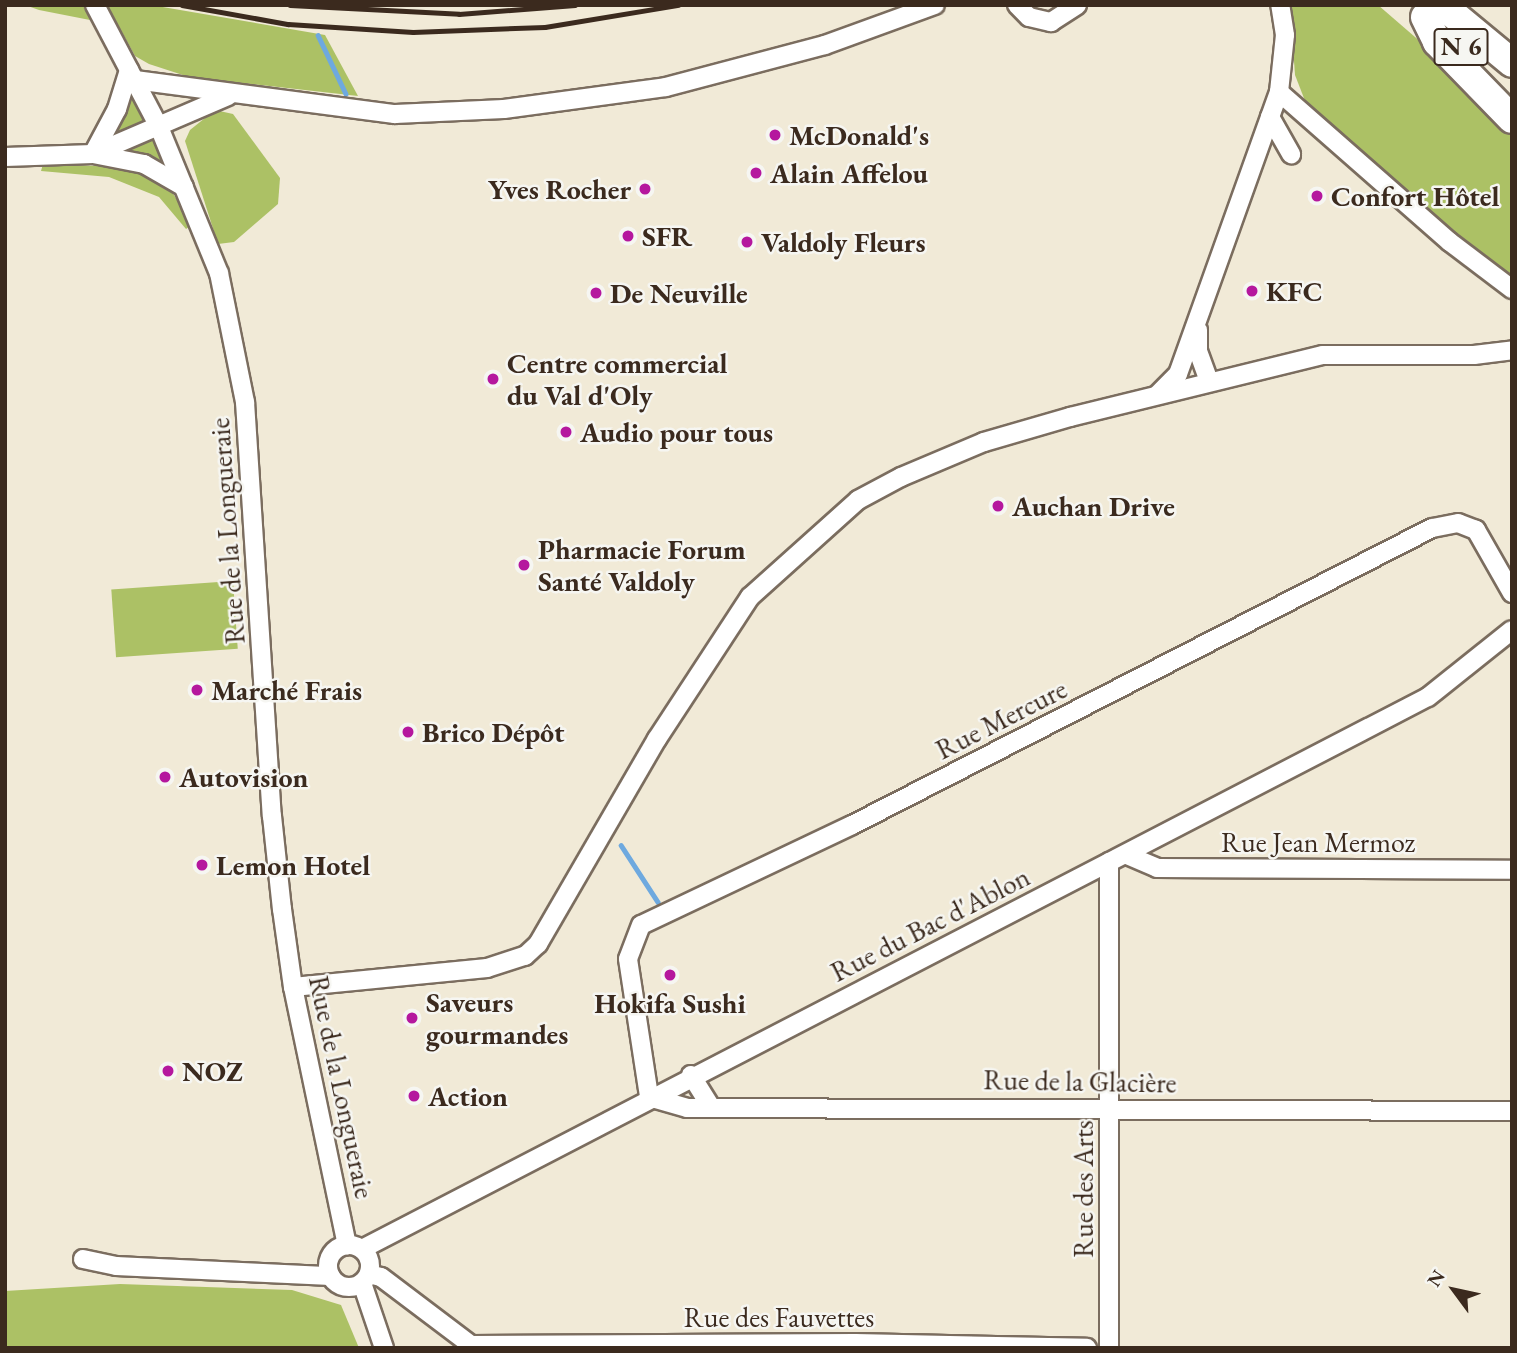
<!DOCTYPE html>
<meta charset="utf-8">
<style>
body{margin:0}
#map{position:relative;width:1517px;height:1353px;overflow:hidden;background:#f1ead7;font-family:"EB Garamond",serif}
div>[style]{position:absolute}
.green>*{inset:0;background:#acc165;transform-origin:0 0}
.stream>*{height:4.5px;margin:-2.25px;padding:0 2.25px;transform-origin:2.25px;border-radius:2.25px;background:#6ea9df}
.roads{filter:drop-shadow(2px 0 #7b6d5f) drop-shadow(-2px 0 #7b6d5f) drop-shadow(0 2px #7b6d5f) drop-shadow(0 -2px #7b6d5f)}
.minor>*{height:18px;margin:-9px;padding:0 9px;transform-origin:9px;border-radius:9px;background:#fff}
.minor>.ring{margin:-9px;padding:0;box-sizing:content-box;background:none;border:18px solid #fff;border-radius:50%}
.primary>*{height:28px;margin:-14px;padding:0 14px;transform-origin:14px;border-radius:14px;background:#fff}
.rail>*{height:4.5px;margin:-2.25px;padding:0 2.25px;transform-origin:2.25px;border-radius:2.25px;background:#3b2a1e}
.dots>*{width:19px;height:19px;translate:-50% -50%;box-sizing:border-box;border:4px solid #f6f6f2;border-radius:50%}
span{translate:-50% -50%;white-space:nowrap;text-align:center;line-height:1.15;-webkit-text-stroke:5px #f6f6f2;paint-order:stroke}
.shield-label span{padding:2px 5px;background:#f6f6f2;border:2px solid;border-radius:5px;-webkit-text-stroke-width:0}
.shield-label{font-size:26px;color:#3b2a1e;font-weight:700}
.poi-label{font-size:28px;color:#3b2a1e;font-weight:700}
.left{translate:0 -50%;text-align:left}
.right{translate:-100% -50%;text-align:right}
.street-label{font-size:28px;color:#3b2a1e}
.frame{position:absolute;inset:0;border:7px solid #3b2a1e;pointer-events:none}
.north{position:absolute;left:1419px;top:1255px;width:70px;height:70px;-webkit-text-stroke:5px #f6f6f2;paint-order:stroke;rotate:303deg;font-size:19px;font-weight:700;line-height:28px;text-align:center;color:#3b2a1e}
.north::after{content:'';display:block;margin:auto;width:24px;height:32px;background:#3b2a1e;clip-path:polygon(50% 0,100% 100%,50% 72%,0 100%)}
</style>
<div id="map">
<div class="green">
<div style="clip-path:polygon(25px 5px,85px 5px,90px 20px,39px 10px)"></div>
<div style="clip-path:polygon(107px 5px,151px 5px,325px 35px,358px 96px,189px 77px,149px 64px,135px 56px)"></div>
<div style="clip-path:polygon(1290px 5px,1378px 5px,1459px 75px,1512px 131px,1512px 280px,1307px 106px,1295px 75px)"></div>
<div style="clip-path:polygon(130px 90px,146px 124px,112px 137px)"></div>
<div style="clip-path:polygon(215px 110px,233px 114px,280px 178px,278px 204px,234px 242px,218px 244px,185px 141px,190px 130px)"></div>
<div style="clip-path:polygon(153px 136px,167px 168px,119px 150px)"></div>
<div style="clip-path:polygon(43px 164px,127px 167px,146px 174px,168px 186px,193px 224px,186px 229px,159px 197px,109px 177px,41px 171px)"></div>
<div style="left:233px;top:581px;width:68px;height:122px;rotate:86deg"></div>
<div style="clip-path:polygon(120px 1284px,292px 1290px,341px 1305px,359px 1348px,5px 1348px,5px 1291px)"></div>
</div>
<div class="stream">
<div style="left:318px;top:35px;width:65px;rotate:64.6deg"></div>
<div style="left:621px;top:845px;width:68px;rotate:57deg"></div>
</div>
<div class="roads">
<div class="minor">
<div style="left:95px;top:5px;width:138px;rotate:62.3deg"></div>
<div style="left:159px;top:127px;width:158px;rotate:67.7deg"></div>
<div style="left:219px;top:273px;width:132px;rotate:78.6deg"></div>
<div style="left:245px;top:402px;width:415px;rotate:86.3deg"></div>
<div style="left:272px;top:816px;width:94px;rotate:83.9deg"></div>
<div style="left:282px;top:909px;width:79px;rotate:82deg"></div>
<div style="left:293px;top:987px;width:264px;rotate:78.2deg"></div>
<div style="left:1017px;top:5px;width:17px;rotate:45deg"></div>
<div style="left:1029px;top:17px;width:23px;rotate:13deg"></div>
<div style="left:1051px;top:22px;width:31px;rotate:-33deg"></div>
<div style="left:135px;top:80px;width:262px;rotate:7.5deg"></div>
<div style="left:395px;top:114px;width:109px;rotate:-2.6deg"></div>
<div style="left:504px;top:109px;width:163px;rotate:-7.7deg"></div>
<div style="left:666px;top:87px;width:164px;rotate:-14.8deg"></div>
<div style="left:825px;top:45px;width:117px;rotate:-20deg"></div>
<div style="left:1279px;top:92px;width:227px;rotate:41.3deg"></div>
<div style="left:1450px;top:242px;width:78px;rotate:37.2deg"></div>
<div style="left:1270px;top:117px;width:43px;rotate:60.4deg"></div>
<div style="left:93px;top:154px;width:147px;rotate:-23.2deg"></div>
<div style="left:93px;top:154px;width:51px;rotate:-61.9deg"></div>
<div style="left:117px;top:109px;width:41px;rotate:-72.9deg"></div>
<div style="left:5px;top:157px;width:88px;rotate:-2deg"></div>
<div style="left:93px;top:154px;width:52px;rotate:11.1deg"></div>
<div style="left:144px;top:164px;width:46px;rotate:29.9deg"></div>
<div style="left:1198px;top:330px;width:21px;rotate:90deg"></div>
<div style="left:1198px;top:351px;width:32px;rotate:70deg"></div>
<div style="left:1158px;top:394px;width:28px;rotate:-45deg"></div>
<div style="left:1178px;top:374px;width:300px;rotate:-70.3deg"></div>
<div style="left:1279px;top:92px;width:57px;rotate:-84deg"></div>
<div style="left:1285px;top:35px;width:30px;rotate:-99deg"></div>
<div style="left:1512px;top:593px;width:73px;rotate:-119.7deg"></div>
<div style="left:1476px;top:530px;width:19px;rotate:-159deg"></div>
<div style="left:1458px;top:523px;width:26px;rotate:169deg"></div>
<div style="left:1432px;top:528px;width:652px;rotate:152.88deg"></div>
<div style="left:852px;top:825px;width:233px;rotate:154.6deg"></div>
<div style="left:641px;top:925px;width:36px;rotate:111deg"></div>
<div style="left:628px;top:959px;width:140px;rotate:81.3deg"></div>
<div style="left:649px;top:1097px;width:40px;rotate:16deg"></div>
<div style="left:687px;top:1108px;width:825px;rotate:0.21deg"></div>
<div style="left:1127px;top:855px;width:33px;rotate:23deg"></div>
<div style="left:1157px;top:868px;width:355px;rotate:0.3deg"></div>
<div style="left:293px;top:987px;width:195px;rotate:-5.6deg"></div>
<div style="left:487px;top:968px;width:40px;rotate:-18deg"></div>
<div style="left:525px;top:956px;width:18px;rotate:-43deg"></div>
<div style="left:538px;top:944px;width:237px;rotate:-59.9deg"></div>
<div style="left:657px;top:739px;width:170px;rotate:-56.8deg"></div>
<div style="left:750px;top:597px;width:145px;rotate:-41.9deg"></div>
<div style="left:858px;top:500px;width:49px;rotate:-28.1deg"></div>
<div style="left:901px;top:477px;width:90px;rotate:-22.9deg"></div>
<div style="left:984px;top:442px;width:90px;rotate:-16.2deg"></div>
<div style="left:1070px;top:417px;width:260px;rotate:-13.8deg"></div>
<div style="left:1323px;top:355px;width:151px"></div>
<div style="left:1474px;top:355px;width:38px;rotate:-7deg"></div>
<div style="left:691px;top:1075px;width:38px;rotate:58deg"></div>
<div class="ring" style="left:328px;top:1245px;width:24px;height:24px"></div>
<div style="left:362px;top:1249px;width:1200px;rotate:-27.38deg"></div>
<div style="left:1428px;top:697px;width:107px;rotate:-38.6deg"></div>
<div style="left:83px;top:1259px;width:34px;rotate:12deg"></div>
<div style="left:116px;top:1266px;width:215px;rotate:2.7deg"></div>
<div style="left:369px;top:1274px;width:12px;rotate:14deg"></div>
<div style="left:381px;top:1277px;width:118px;rotate:37.1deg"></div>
<div style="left:362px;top:1283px;width:69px;rotate:71.3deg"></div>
<div style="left:471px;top:1345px;width:384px;rotate:-0.3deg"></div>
<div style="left:855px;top:1343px;width:232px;rotate:1.2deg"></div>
<div style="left:1109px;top:1348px;width:486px;rotate:-90deg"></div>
</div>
<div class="primary">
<div style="left:1442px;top:5px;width:91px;rotate:39.6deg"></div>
<div style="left:1425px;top:17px;width:28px;rotate:64deg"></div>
<div style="left:1437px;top:42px;width:107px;rotate:45.8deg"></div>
</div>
</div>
<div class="rail">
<div style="left:182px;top:5px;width:108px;rotate:10.2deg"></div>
<div style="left:288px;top:24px;width:125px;rotate:3.7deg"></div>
<div style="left:413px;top:32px;width:132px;rotate:-2.2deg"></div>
<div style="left:545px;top:27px;width:135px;rotate:-9.4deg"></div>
<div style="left:290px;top:5px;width:169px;rotate:3deg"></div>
<div style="left:459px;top:14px;width:116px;rotate:-4.4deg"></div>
</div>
<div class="dots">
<div style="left:775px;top:135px;background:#b5179e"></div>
<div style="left:756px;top:173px;background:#b5179e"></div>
<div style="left:645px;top:189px;background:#b5179e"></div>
<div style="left:1317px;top:196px;background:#b5179e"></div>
<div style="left:628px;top:236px;background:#b5179e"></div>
<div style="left:747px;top:242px;background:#b5179e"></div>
<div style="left:1252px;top:291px;background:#b5179e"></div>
<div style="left:596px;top:293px;background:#b5179e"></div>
<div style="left:493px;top:379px;background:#b5179e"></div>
<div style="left:566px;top:432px;background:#b5179e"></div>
<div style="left:998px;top:506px;background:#b5179e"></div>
<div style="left:524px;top:565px;background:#b5179e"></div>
<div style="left:197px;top:690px;background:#b5179e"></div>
<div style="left:408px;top:732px;background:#b5179e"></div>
<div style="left:165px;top:777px;background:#b5179e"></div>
<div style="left:202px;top:865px;background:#b5179e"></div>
<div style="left:670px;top:975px;background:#b5179e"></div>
<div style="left:412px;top:1018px;background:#b5179e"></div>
<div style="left:168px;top:1071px;background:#b5179e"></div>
<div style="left:414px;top:1096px;background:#b5179e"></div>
</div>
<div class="shield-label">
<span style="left:1461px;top:47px">N 6</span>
</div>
<div class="poi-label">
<span class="left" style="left:789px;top:135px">McDonald's</span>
<span class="left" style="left:770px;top:173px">Alain Affelou</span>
<span class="right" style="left:631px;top:189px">Yves Rocher</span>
<span class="left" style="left:1331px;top:196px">Confort Hôtel</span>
<span class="left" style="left:642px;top:236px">SFR</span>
<span class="left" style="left:761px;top:242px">Valdoly Fleurs</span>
<span class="left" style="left:1266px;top:291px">KFC</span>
<span class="left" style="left:610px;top:293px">De Neuville</span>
<span class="left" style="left:507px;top:379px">Centre commercial<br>du Val d'Oly</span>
<span class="left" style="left:580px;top:432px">Audio pour tous</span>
<span class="left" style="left:1012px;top:506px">Auchan Drive</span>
<span class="left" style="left:538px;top:565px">Pharmacie Forum<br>Santé Valdoly</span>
<span class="left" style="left:211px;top:690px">Marché Frais</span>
<span class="left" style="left:422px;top:732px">Brico Dépôt</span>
<span class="left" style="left:179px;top:777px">Autovision</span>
<span class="left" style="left:216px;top:865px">Lemon Hotel</span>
<span class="left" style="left:426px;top:1018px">Saveurs<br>gourmandes</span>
<span style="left:670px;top:1003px">Hokifa Sushi</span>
<span class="left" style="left:182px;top:1071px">NOZ</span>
<span class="left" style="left:428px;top:1096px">Action</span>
</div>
<div class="street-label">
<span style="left:227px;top:531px;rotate:-94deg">Rue de la Longueraie</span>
<span style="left:1001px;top:719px;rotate:-27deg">Rue Mercure</span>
<span style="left:1318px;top:842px">Rue Jean Mermoz</span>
<span style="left:930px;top:924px;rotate:-27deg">Rue du Bac d'Ablon</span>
<span style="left:1080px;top:1081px;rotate:1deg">Rue de la Glacière</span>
<span style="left:342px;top:1087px;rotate:78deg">Rue de la Longueraie</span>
<span style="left:1083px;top:1189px;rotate:-90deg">Rue des Arts</span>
<span style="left:779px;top:1317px">Rue des Fauvettes</span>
</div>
<div class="frame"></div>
<div class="north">N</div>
</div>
